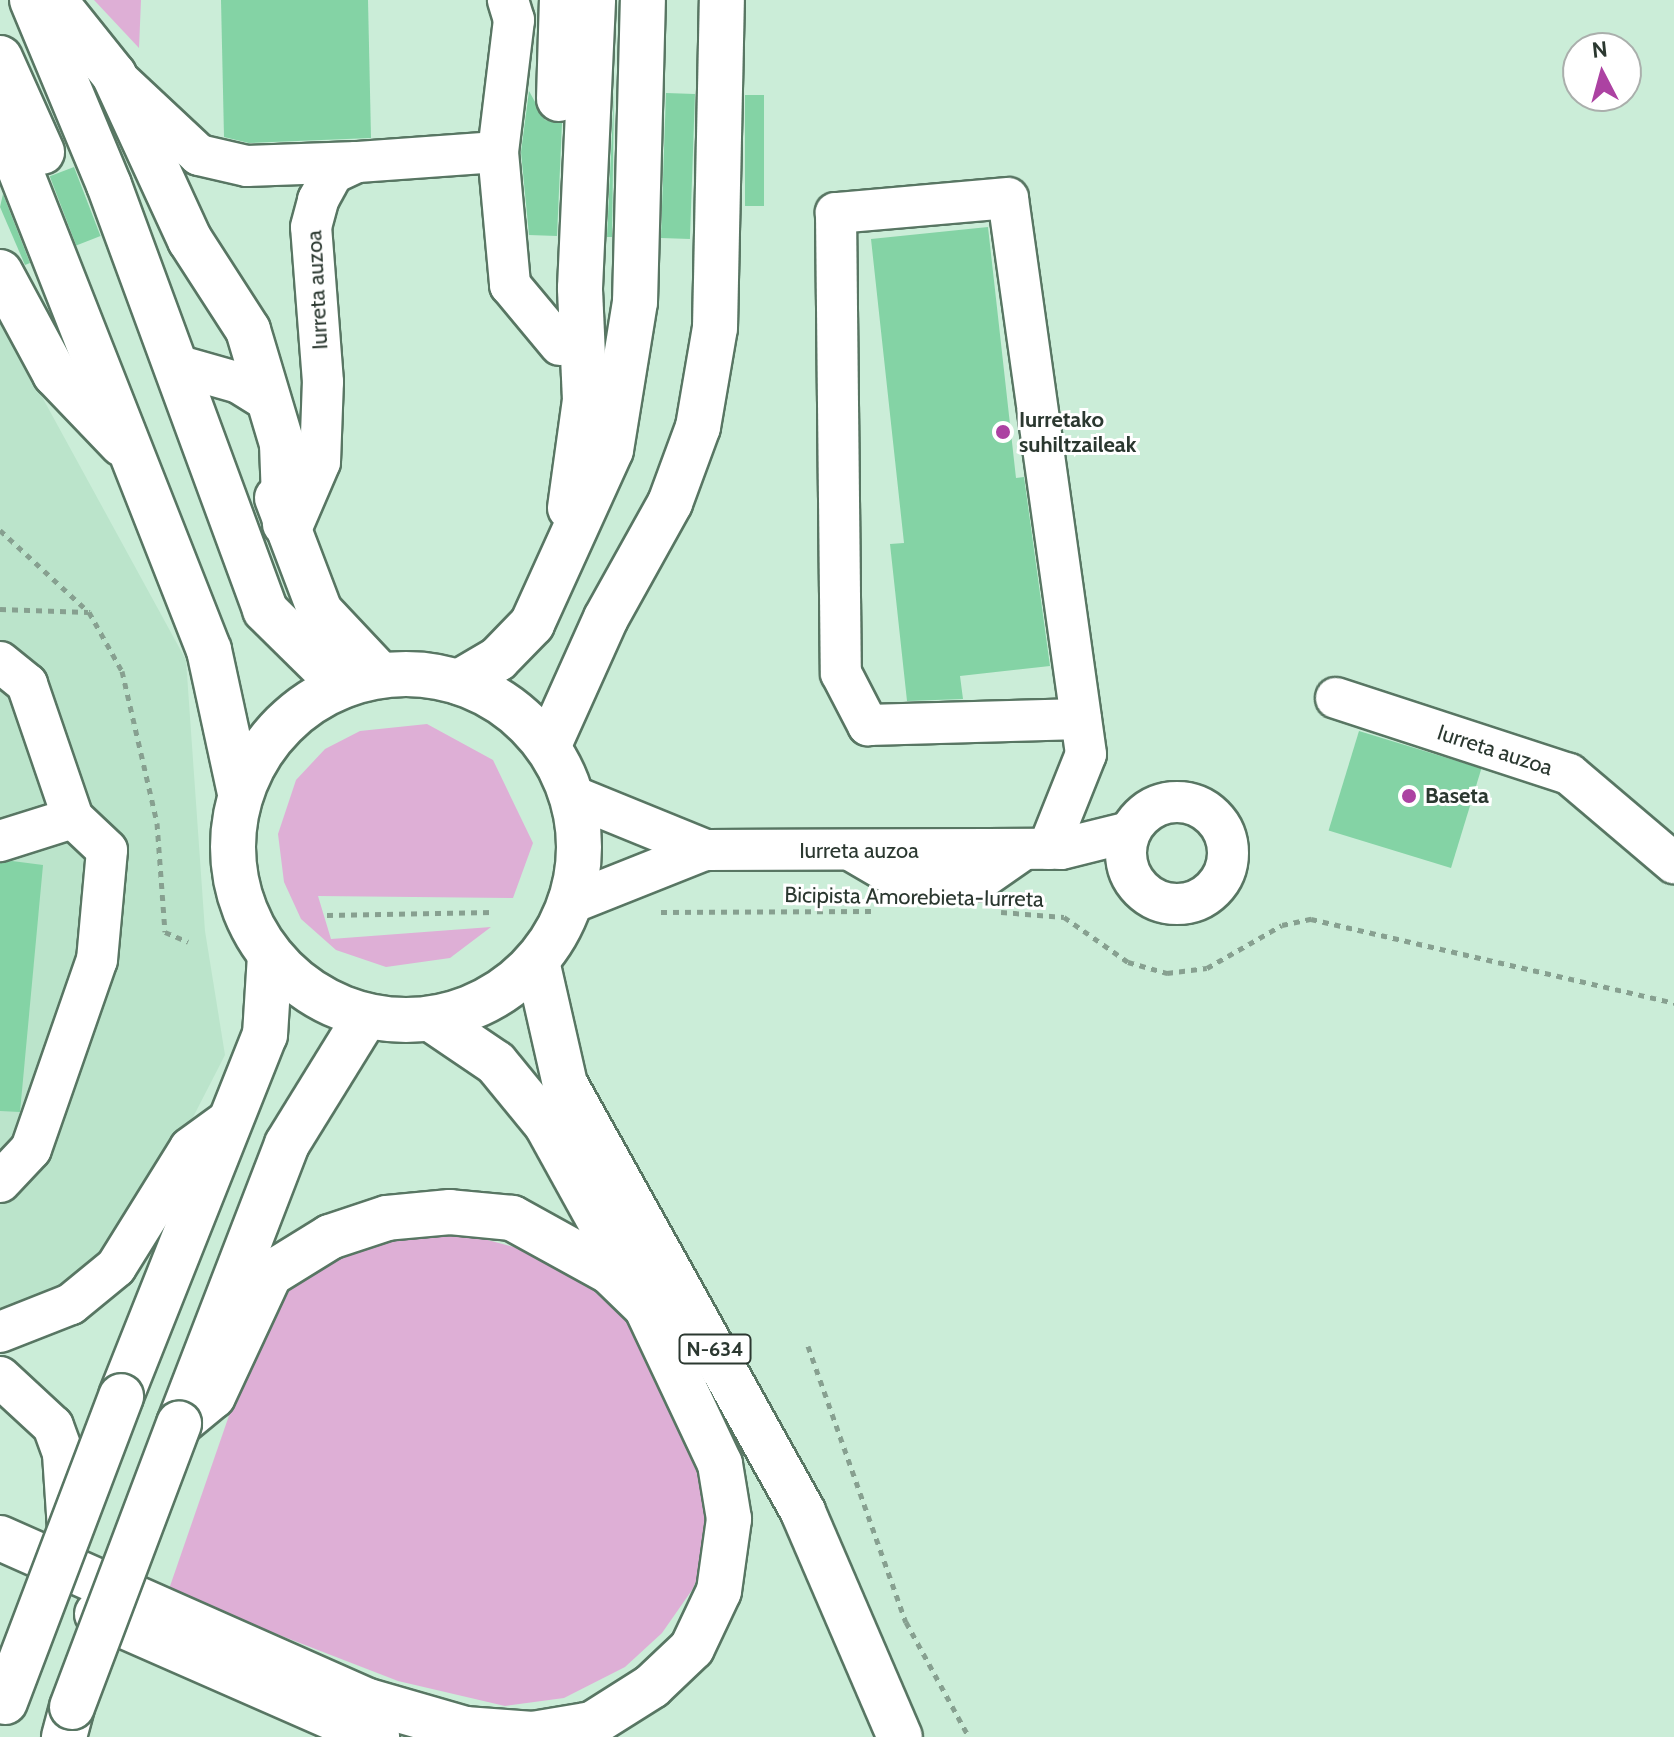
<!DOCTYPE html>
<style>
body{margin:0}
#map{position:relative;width:1674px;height:1737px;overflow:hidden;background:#cbedd8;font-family:Cabin,sans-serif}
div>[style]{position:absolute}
.built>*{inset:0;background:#bbe4cb}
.green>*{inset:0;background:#deafd6}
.building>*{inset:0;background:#84d3a5;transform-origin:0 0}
.path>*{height:5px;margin-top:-2.5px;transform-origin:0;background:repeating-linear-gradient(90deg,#87a090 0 6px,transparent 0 12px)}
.roads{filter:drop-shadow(2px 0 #587663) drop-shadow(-2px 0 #587663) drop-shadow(0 2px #587663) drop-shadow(0 -2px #587663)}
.minor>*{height:40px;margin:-20px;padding:0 20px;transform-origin:20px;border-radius:20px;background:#fff}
.minor>.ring{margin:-20px;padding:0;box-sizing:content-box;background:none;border:40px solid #fff;border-radius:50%}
.major>*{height:44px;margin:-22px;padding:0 22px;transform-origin:22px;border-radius:22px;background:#fff}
.major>.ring{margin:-22px;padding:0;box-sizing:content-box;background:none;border:44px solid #fff;border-radius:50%}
.highway>*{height:44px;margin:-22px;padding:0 22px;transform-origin:22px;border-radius:22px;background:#fff}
.bridges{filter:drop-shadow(2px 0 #587663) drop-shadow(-2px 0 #587663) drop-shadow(0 2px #587663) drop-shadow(0 -2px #587663)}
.major-bridge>*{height:44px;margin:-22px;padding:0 22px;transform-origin:22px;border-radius:22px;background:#fff}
.dots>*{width:22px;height:22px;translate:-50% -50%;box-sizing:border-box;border:4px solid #fff;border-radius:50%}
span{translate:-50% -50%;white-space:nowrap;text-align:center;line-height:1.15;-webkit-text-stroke:6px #fff;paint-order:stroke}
.shield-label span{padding:2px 6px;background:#fff;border:2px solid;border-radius:6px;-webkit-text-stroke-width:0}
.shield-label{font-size:20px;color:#2b3830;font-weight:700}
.street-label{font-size:22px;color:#2b3830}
.poi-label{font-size:22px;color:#2b3830;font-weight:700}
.left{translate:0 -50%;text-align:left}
.north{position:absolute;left:1562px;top:32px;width:80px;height:80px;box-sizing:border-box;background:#fff;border:2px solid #aaafac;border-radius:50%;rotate:354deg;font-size:22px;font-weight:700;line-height:32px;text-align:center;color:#2b3830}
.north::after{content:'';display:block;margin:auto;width:28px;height:36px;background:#ac42a2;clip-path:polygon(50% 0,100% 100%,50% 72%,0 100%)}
</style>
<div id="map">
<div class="built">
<div style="clip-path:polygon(0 320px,186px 660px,205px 931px,225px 1055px,99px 1300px,0 1343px)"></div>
</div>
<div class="green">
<div style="clip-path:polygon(94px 0,141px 0,139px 48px)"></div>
<div style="clip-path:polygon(427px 724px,493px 760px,533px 843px,513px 898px,318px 896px,331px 939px,491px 927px,450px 958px,386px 967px,336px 950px,301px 919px,284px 882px,278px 834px,296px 780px,325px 749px,360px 731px)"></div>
<div style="clip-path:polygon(404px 1233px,469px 1235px,536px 1253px,578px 1276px,630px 1325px,687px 1432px,711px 1515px,709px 1554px,692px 1590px,662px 1633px,625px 1667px,564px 1698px,505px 1706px,398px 1681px,168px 1592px,261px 1323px,289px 1279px,344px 1248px)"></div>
</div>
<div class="building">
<div style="clip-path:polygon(221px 0,368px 0,371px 138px,249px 143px,224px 137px)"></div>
<div style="clip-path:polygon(529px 91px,545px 120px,562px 123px,557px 236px,529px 235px,521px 152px)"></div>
<div style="clip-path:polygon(614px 92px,612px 237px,607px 237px)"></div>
<div style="left:666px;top:93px;width:29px;height:145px;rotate:2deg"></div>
<div style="left:745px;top:95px;width:19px;height:111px"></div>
<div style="left:74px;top:167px;width:74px;height:26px;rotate:69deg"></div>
<div style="clip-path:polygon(3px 194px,30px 263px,25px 265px,0 207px)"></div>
<div style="clip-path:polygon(988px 227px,1016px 478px,1024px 477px,1050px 666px,960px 676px,963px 699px,907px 701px,890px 544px,904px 543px,871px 239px)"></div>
<div style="left:1359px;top:731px;width:128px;height:104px;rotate:17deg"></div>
<div style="clip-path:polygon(12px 861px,43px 865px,20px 1112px,0 1111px,0 863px)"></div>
</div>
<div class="path">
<div style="left:0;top:530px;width:121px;rotate:42.7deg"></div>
<div style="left:89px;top:612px;width:68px;rotate:60.8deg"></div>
<div style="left:122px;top:671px;width:156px;rotate:77deg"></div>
<div style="left:157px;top:823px;width:109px;rotate:85.8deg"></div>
<div style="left:165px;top:932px;width:25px;rotate:23deg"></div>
<div style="left:0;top:609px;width:88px;rotate:2deg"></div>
<div style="left:661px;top:912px;width:214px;rotate:-0.3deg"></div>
<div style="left:1001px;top:912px;width:63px;rotate:4.5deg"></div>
<div style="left:1064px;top:917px;width:78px;rotate:35.1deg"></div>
<div style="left:1128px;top:962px;width:41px;rotate:15.8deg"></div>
<div style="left:1167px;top:973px;width:40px;rotate:-7.1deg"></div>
<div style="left:1207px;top:968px;width:86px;rotate:-29.8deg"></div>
<div style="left:1282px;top:925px;width:30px;rotate:-12deg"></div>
<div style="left:1311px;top:919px;width:373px;rotate:13deg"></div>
<div style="left:327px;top:915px;width:166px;rotate:-1deg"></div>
<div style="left:808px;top:1346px;width:293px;rotate:70.5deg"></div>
<div style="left:906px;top:1622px;width:131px;rotate:61.3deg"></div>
</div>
<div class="roads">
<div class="minor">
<div style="left:120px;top:81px;width:108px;rotate:43.1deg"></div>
<div style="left:199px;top:155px;width:49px;rotate:12.9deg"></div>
<div style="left:247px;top:166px;width:110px;rotate:-2.1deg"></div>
<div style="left:498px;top:152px;width:134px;rotate:84.8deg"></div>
<div style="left:510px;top:285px;width:78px;rotate:50.2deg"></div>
<div style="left:176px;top:365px;width:66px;rotate:15.9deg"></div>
<div style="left:239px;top:383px;width:36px;rotate:32deg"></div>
<div style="left:289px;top:534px;width:78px;rotate:-66.7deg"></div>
<div style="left:320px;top:462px;width:80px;rotate:-87.9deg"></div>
<div style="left:323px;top:382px;width:155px;rotate:-94.4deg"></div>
<div style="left:311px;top:227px;width:28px;rotate:-75deg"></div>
<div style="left:318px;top:200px;width:31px;rotate:-61deg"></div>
<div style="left:333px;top:173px;width:26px;rotate:-25deg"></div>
<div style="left:357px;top:162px;width:141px;rotate:-4.1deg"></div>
<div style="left:498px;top:152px;width:133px;rotate:-83.1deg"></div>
<div style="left:514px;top:20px;width:21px;rotate:-107deg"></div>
<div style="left:0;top:662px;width:35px;rotate:39deg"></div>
<div style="left:27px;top:684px;width:142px;rotate:71.1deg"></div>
<div style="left:73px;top:818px;width:77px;rotate:162.5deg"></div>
<div style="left:1336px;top:698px;width:245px;rotate:18.1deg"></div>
<div style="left:1569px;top:774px;width:138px;rotate:40.3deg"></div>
<div style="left:573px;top:796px;width:143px;rotate:22.2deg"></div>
<div style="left:705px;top:850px;width:356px;rotate:-0.2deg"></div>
<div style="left:1061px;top:849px;width:70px;rotate:-14deg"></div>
<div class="ring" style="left:1126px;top:802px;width:62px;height:62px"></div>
<div style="left:1048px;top:849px;width:102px;rotate:-68.2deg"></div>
<div style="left:1086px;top:754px;width:561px;rotate:-97.99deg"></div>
<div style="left:1008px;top:198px;width:173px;rotate:175deg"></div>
<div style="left:836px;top:213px;width:460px;rotate:89.4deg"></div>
<div style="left:841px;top:673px;width:59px;rotate:62.6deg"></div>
<div style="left:868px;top:725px;width:213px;rotate:-1.6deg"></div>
<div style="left:852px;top:851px;width:56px;rotate:30.3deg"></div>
<div style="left:900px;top:879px;width:78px;rotate:1.5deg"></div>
<div style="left:978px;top:881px;width:56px;rotate:-34.8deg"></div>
<div style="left:569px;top:904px;width:146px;rotate:-21.7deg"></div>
<div style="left:0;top:1182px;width:45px;rotate:-46.8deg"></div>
<div style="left:31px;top:1149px;width:200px;rotate:-70.8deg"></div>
<div style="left:97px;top:960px;width:110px;rotate:-84.8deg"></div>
<div style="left:107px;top:850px;width:47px;rotate:-136.7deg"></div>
<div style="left:0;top:1332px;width:76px;rotate:-21.5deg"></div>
<div style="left:71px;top:1304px;width:58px;rotate:-39.4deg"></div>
<div style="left:116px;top:1267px;width:140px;rotate:-58.1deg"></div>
<div style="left:190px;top:1148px;width:46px;rotate:-36.1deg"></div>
<div style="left:0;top:1377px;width:72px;rotate:42.8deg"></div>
<div style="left:53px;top:1426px;width:30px;rotate:70deg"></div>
<div style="left:63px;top:1454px;width:75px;rotate:86.2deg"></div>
</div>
<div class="major">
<div class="ring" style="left:233px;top:674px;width:302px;height:302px"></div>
<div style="left:121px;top:1396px;width:389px;rotate:-68.3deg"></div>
<div style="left:265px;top:1035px;width:79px;rotate:-86.4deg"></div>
<div style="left:179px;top:1424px;width:300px;rotate:-68.9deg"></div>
<div style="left:287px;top:1144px;width:150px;rotate:-58.3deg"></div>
<div style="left:64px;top:1737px;width:31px;rotate:-75deg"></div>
</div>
<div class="highway">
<div style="left:32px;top:0;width:200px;rotate:67.4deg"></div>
<div style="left:109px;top:185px;width:453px;rotate:69.8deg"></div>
<div style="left:265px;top:610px;width:108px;rotate:44.6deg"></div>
<div style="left:54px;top:0;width:96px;rotate:51.3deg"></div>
<div style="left:114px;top:75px;width:182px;rotate:65.3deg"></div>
<div style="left:190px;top:240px;width:107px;rotate:57.2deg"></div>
<div style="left:248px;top:330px;width:119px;rotate:73.4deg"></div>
<div style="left:282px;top:444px;width:80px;rotate:87.9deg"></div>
<div style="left:0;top:58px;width:103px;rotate:65.9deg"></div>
<div style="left:559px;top:99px;width:99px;rotate:-88.3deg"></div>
<div style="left:0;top:119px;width:571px;rotate:68.52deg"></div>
<div style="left:209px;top:650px;width:146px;rotate:77.8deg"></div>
<div style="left:0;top:272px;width:116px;rotate:61.7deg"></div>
<div style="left:55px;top:374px;width:97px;rotate:46.3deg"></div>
<div style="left:277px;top:498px;width:121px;rotate:69.2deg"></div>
<div style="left:320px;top:611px;width:88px;rotate:46.8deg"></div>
<div style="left:570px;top:508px;width:109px;rotate:-82.1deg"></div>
<div style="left:585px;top:400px;width:112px;rotate:-92.6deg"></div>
<div style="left:580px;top:288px;width:288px;rotate:-87.4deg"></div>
<div style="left:459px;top:682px;width:45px;rotate:-30.5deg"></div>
<div style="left:498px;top:659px;width:49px;rotate:-45.8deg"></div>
<div style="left:532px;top:624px;width:191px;rotate:-65.6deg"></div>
<div style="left:611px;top:450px;width:150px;rotate:-80.8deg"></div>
<div style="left:635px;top:302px;width:302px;rotate:-88.5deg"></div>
<div style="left:548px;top:747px;width:141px;rotate:-65.8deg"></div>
<div style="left:606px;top:618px;width:132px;rotate:-60.9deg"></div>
<div style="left:670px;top:503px;width:81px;rotate:-69.8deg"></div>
<div style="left:698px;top:427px;width:100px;rotate:-80.3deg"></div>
<div style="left:715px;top:328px;width:328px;rotate:-88.8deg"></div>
<div style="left:537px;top:961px;width:126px;rotate:77.2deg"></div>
<div style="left:565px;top:1084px;width:490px;rotate:60.9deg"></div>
<div style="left:803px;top:1512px;width:245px;rotate:66.7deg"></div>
<div style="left:431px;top:1019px;width:78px;rotate:34.1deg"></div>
<div style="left:496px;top:1063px;width:79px;rotate:50.7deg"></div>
<div style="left:546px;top:1124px;width:188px;rotate:61.1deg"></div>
<div style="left:0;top:1538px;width:402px;rotate:23.9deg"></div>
<div style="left:368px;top:1701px;width:101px;rotate:16.1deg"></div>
<div style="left:465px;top:1729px;width:68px;rotate:4.2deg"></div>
<div style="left:533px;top:1734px;width:60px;rotate:-9.6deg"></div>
<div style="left:592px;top:1724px;width:71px;rotate:-32.3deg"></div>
<div style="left:652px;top:1686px;width:55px;rotate:-43.5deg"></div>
<div style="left:692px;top:1648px;width:63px;rotate:-64.7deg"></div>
<div style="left:719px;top:1591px;width:73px;rotate:-82.1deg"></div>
<div style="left:729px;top:1519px;width:56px;rotate:-99.3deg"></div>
<div style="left:720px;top:1464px;width:174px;rotate:-115.2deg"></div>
<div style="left:646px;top:1307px;width:50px;rotate:-135.8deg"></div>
<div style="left:610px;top:1272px;width:112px;rotate:-151.1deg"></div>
<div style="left:512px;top:1218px;width:62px;rotate:-174.5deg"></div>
<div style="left:450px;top:1212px;width:63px;rotate:174.6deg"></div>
<div style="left:387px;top:1218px;width:60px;rotate:161.6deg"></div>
<div style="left:330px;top:1237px;width:70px;rotate:148.3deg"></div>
<div style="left:270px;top:1274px;width:135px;rotate:115deg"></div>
<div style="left:213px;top:1396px;width:44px;rotate:140.5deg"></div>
<div style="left:97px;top:1614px;width:306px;rotate:23.7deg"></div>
</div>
</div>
<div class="bridges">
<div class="major-bridge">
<div style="left:5px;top:1702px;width:327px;rotate:-69.2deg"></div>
<div style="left:72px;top:1707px;width:303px;rotate:-69.3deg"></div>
</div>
</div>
<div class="dots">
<div style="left:1003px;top:432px;background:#ac42a2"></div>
<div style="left:1409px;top:796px;background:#ac42a2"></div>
</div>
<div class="shield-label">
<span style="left:715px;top:1349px">N-634</span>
</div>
<div class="street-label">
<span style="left:317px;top:290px;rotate:-93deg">Iurreta auzoa</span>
<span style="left:1495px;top:750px;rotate:18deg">Iurreta auzoa</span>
<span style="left:859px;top:851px">Iurreta auzoa</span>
<span style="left:914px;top:897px;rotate:1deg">Bicipista Amorebieta-Iurreta</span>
</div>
<div class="poi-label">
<span class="left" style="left:1019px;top:432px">Iurretako<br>suhiltzaileak</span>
<span class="left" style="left:1425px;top:796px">Baseta</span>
</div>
<div class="north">N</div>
</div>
